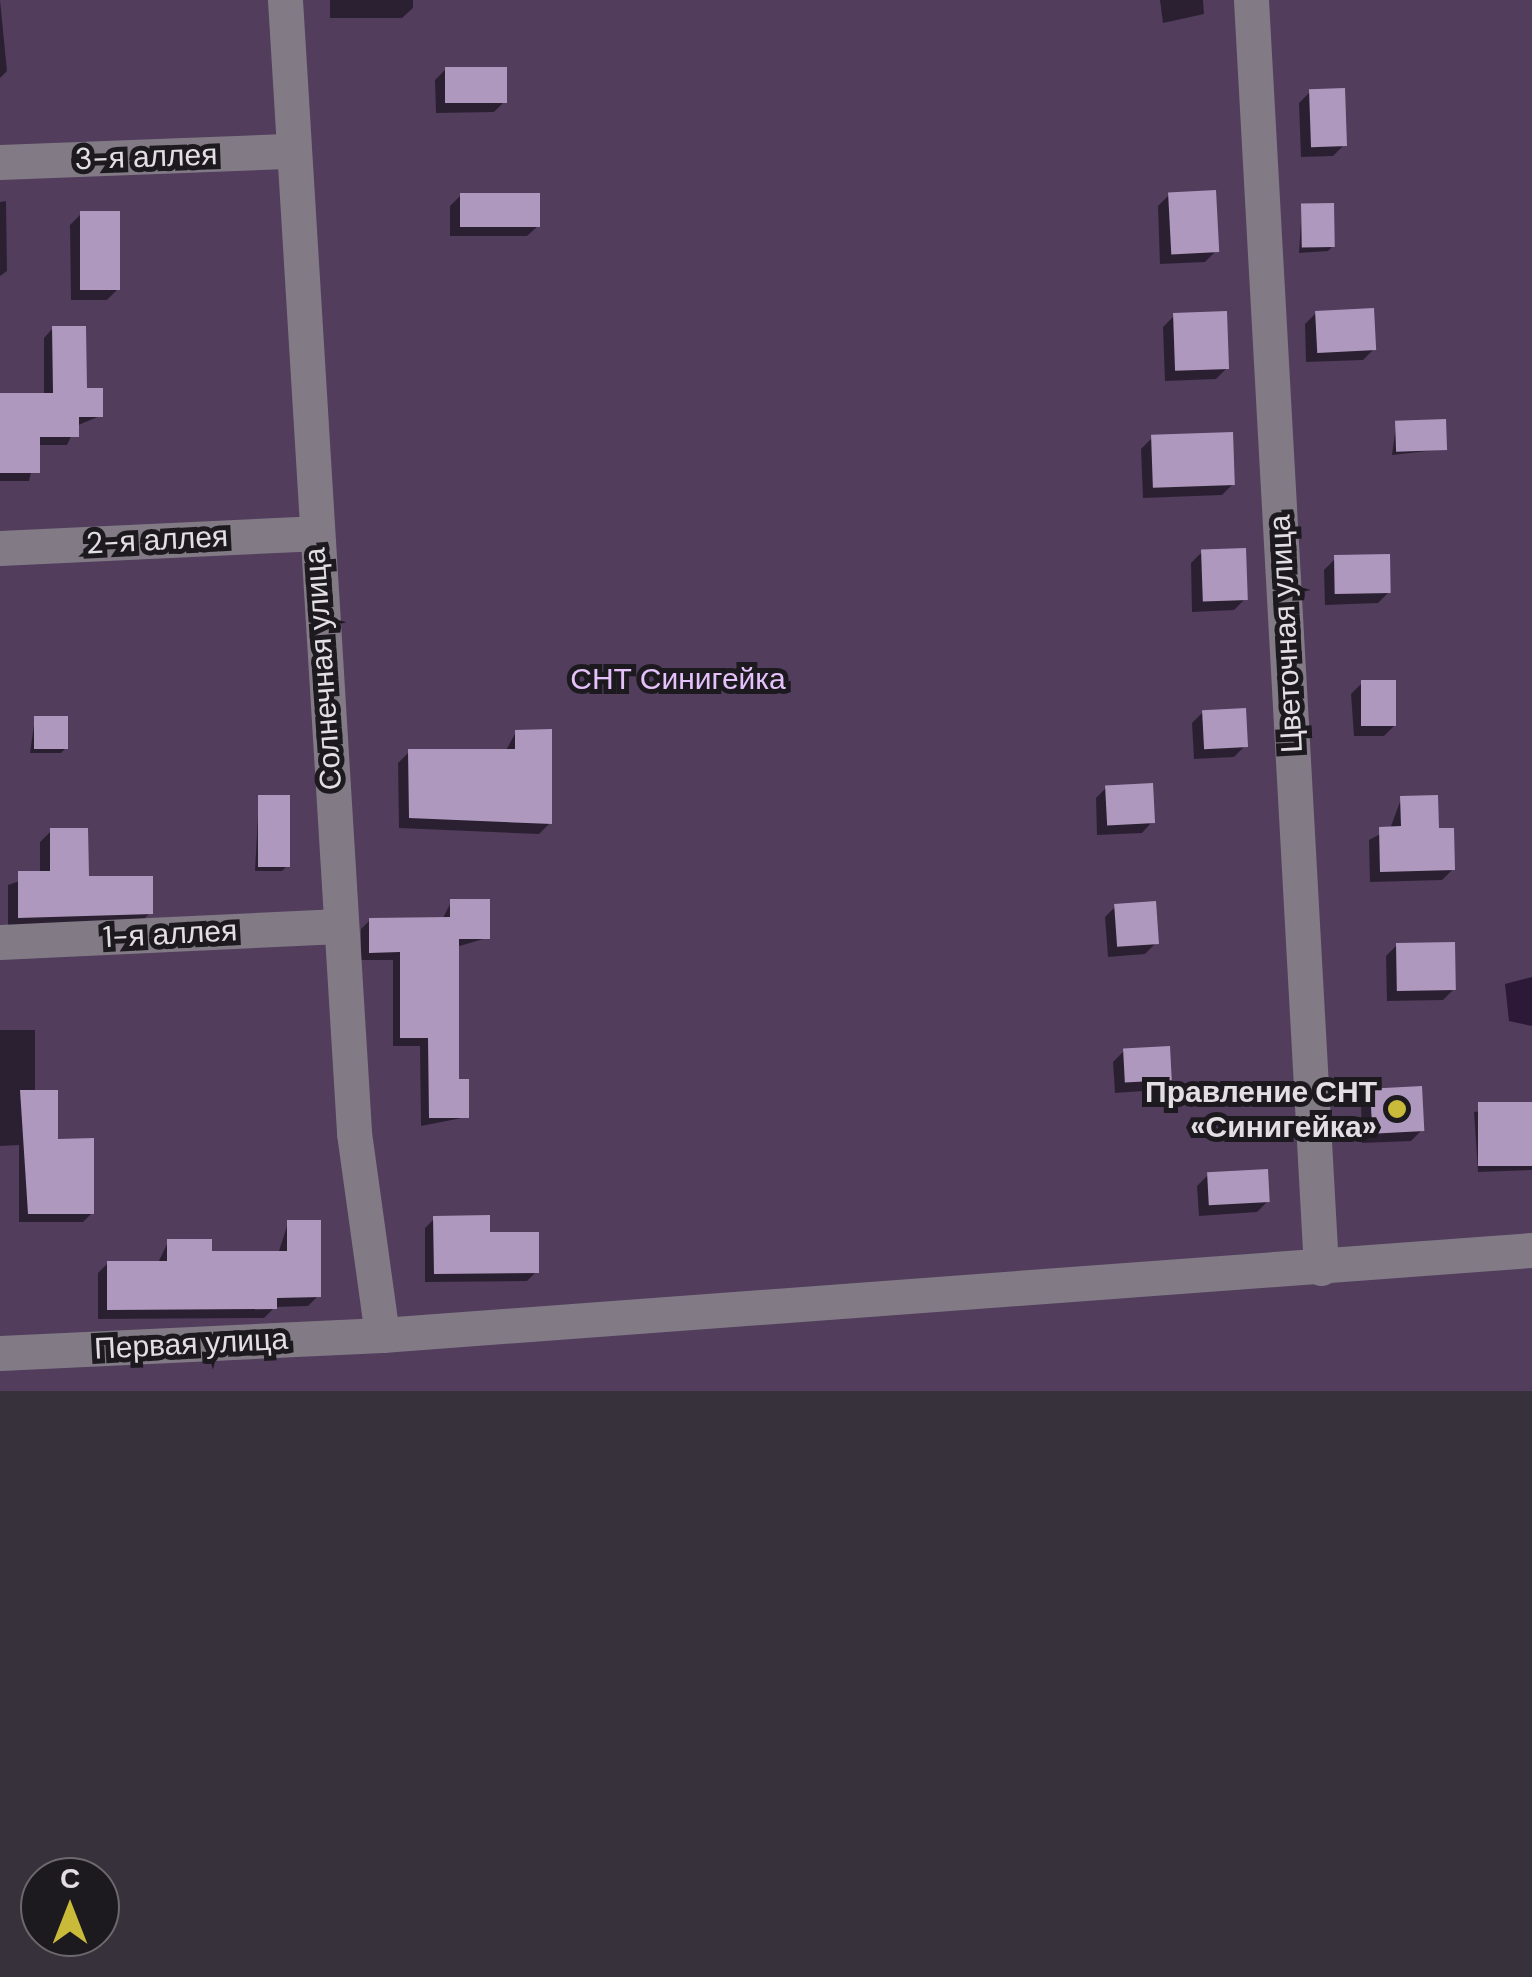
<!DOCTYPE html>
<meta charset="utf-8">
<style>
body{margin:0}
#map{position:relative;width:1532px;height:1977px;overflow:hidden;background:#37313b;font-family:"DM Sans",sans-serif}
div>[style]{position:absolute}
.green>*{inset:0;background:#523d5d;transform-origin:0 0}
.water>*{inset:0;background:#2c1937}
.shadow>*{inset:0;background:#0007}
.building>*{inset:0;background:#af98bd;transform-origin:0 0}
.minor>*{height:35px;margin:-17.5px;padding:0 17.5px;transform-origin:17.5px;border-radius:17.5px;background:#827b86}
.dots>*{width:28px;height:28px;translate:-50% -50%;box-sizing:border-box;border:5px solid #1d1a1f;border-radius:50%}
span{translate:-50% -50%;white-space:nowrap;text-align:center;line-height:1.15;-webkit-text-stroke:10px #1d1a1f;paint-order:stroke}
.street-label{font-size:30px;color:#e2dee4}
.park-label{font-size:30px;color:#e5c1fb}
.poi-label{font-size:30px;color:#e2dee4;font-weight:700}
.right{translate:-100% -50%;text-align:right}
.north{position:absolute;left:20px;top:1857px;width:100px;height:100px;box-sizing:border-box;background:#1d1a1f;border:2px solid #6c686e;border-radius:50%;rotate:0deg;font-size:28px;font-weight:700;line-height:40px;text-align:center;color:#e2dee4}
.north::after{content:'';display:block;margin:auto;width:35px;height:45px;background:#c9ba3a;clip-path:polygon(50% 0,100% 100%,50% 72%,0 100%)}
</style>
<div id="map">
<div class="green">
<div style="left:0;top:0;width:1532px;height:1391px"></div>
</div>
<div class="water">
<div style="clip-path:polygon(1532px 977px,1532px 1026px,1509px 1021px,1505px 984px)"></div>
</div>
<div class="shadow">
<div style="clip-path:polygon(0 0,7px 71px,0 78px)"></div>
<div style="clip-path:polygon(330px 0,413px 0,413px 8px,402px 18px,330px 18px)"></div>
<div style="clip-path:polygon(1160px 0,1203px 0,1204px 14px,1163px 23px)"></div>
<div style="clip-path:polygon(446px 69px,505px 101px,494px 112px,436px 113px,435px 80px)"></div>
<div style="clip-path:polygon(1310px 92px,1344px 145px,1333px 156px,1301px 157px,1299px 103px)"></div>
<div style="clip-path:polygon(461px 195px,538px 226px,527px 236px,450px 236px,450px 206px)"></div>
<div style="clip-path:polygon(1169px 195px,1216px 251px,1205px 262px,1160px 264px,1158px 206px)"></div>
<div style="clip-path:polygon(6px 201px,7px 271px,0 276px,0 202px)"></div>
<div style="clip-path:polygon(1302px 207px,1333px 246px,1328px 251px,1299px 253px)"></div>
<div style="clip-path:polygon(81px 214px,118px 289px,107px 300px,71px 300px,70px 225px)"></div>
<div style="clip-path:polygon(1316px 313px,1374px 349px,1363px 360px,1306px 362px,1305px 324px)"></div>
<div style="clip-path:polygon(1174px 316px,1227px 368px,1216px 379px,1165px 381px,1163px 327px)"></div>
<div style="clip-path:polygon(53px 328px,100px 416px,76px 426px,67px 445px,38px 445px,29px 481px,0 481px,0 396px,44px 396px,44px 338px)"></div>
<div style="clip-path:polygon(1396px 425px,1445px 449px,1392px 455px)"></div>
<div style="clip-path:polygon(1152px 438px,1233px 484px,1222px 495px,1143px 498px,1141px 449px)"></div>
<div style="clip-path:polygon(1202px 552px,1245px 599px,1234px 610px,1192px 612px,1191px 563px)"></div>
<div style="clip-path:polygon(1335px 559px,1389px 592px,1378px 603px,1325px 605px,1324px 570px)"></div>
<div style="clip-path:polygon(1362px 683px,1395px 725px,1384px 736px,1354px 736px,1351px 694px)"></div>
<div style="clip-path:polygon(1203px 712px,1245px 746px,1234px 757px,1194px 759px,1192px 723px)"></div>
<div style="clip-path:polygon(35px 718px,66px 748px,61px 753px,30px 753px)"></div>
<div style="clip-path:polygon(516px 732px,550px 823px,539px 834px,399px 828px,398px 763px,409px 752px,505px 752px)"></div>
<div style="clip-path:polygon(1107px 787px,1152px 822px,1142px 833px,1097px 835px,1096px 798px)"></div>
<div style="clip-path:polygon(259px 797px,287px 866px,282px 871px,255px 871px)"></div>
<div style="clip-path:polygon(1401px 799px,1453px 869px,1442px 880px,1370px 882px,1369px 840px,1390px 829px)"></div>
<div style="clip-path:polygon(51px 831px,86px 878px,150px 913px,139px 924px,8px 928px,8px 885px,40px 874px,40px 842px)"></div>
<div style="clip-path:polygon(451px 902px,487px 938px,456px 947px,457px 1082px,467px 1117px,421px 1126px,420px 1046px,393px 1046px,393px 960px,361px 960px,361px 929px,370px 920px,442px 920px)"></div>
<div style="clip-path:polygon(1116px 906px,1156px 943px,1145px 954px,1108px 957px,1105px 917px)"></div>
<div style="clip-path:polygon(1397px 945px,1454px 989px,1443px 1000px,1387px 1001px,1386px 956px)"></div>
<div style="clip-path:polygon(0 1030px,35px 1030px,35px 1092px,92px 1213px,83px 1222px,19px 1222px,19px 1145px,0 1146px)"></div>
<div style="clip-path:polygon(1124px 1051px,1169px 1080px,1158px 1090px,1115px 1093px,1113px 1062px)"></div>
<div style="clip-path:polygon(1372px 1091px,1422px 1130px,1411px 1141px,1362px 1143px,1361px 1102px)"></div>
<div style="clip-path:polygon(1532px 1104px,1532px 1170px,1478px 1172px,1474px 1112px)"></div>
<div style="clip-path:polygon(1208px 1175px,1268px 1201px,1257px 1212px,1199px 1216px,1197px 1186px)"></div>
<div style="clip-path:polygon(434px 1219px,488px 1234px,536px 1272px,527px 1281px,425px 1282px,425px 1228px)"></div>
<div style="clip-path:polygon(288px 1223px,318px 1296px,308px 1306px,275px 1307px,264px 1318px,98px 1319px,98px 1273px,108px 1263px,158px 1263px,168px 1242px,210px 1254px,278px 1254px)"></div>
</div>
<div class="building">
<div style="left:445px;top:67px;width:62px;height:36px"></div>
<div style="left:1345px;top:88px;width:58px;height:36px;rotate:88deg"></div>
<div style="left:1216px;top:190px;width:62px;height:48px;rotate:87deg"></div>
<div style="left:460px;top:193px;width:80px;height:34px"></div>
<div style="left:1334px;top:203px;width:44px;height:33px;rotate:89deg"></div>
<div style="left:80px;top:211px;width:40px;height:79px"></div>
<div style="left:1374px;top:308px;width:42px;height:59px;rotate:87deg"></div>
<div style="left:1227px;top:311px;width:58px;height:54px;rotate:88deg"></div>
<div style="clip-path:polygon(52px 326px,86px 326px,87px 388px,103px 388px,103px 417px,79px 417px,79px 437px,40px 437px,40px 473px,0 473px,0 393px,53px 393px)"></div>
<div style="left:1446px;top:419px;width:31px;height:51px;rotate:88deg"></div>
<div style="left:1233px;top:432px;width:53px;height:82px;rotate:88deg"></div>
<div style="left:1246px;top:548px;width:52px;height:45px;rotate:88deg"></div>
<div style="left:1390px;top:554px;width:39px;height:56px;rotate:89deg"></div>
<div style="left:1361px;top:680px;width:35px;height:46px"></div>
<div style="left:1246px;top:708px;width:39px;height:44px;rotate:87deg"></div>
<div style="left:34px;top:716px;width:34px;height:33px"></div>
<div style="clip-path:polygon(552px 729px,552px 824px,409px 818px,408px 749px,515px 749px,515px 730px)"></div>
<div style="left:1153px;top:783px;width:40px;height:48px;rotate:87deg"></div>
<div style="left:258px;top:795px;width:32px;height:72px"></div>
<div style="clip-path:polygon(1438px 795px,1439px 828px,1454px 828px,1455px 870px,1380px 872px,1379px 827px,1401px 826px,1400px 796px)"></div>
<div style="clip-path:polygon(50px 828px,88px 828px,89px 876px,153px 876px,153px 914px,18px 918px,18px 871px,50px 871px)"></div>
<div style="clip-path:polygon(450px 899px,490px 899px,490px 939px,459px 939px,459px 1079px,469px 1079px,469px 1118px,429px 1118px,428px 1038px,400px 1038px,400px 952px,369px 953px,369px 918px,450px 917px)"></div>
<div style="left:1156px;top:901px;width:43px;height:42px;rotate:86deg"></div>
<div style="left:1455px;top:942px;width:48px;height:59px;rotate:89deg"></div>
<div style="left:1170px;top:1046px;width:34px;height:47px;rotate:87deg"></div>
<div style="left:1422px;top:1086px;width:45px;height:52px;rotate:87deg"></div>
<div style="clip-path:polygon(20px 1090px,58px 1090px,58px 1139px,94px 1138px,94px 1214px,28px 1214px)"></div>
<div style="left:1532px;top:1102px;width:64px;height:54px;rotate:90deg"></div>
<div style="left:1268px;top:1169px;width:33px;height:61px;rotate:87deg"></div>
<div style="clip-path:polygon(490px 1215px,490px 1232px,539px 1232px,539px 1273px,434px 1274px,433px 1216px)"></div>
<div style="clip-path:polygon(287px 1220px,321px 1220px,321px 1297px,277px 1298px,277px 1309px,107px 1310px,107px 1261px,167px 1261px,167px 1239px,212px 1239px,212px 1251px,287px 1251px)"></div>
</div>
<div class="minor">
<div style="left:285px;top:0;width:1135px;rotate:86.51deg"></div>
<div style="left:354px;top:1133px;width:204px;rotate:82.1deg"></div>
<div style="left:1251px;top:0;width:1270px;rotate:86.84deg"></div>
<div style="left:0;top:162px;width:293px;rotate:-2.2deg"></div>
<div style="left:0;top:548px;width:315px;rotate:-2.7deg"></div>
<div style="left:0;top:942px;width:340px;rotate:-2.7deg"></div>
<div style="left:0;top:1353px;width:382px;rotate:-2.7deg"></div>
<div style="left:382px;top:1335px;width:1153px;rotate:-4.23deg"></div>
</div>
<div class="dots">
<div style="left:1397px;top:1109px;background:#c9ba3a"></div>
</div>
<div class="street-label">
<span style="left:146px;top:157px;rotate:-2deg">3-я аллея</span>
<span style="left:157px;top:540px;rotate:-3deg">2-я аллея</span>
<span style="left:1286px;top:634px;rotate:-93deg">Цветочная улица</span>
<span style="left:323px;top:669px;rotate:-94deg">Солнечная улица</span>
<span style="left:170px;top:934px;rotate:-3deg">1-я аллея</span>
<span style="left:191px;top:1344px;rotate:-3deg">Первая улица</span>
</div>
<div class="park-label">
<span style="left:678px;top:679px">СНТ Синигейка</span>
</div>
<div class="poi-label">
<span class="right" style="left:1377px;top:1109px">Правление СНТ<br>«Синигейка»</span>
</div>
<div class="north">С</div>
</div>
